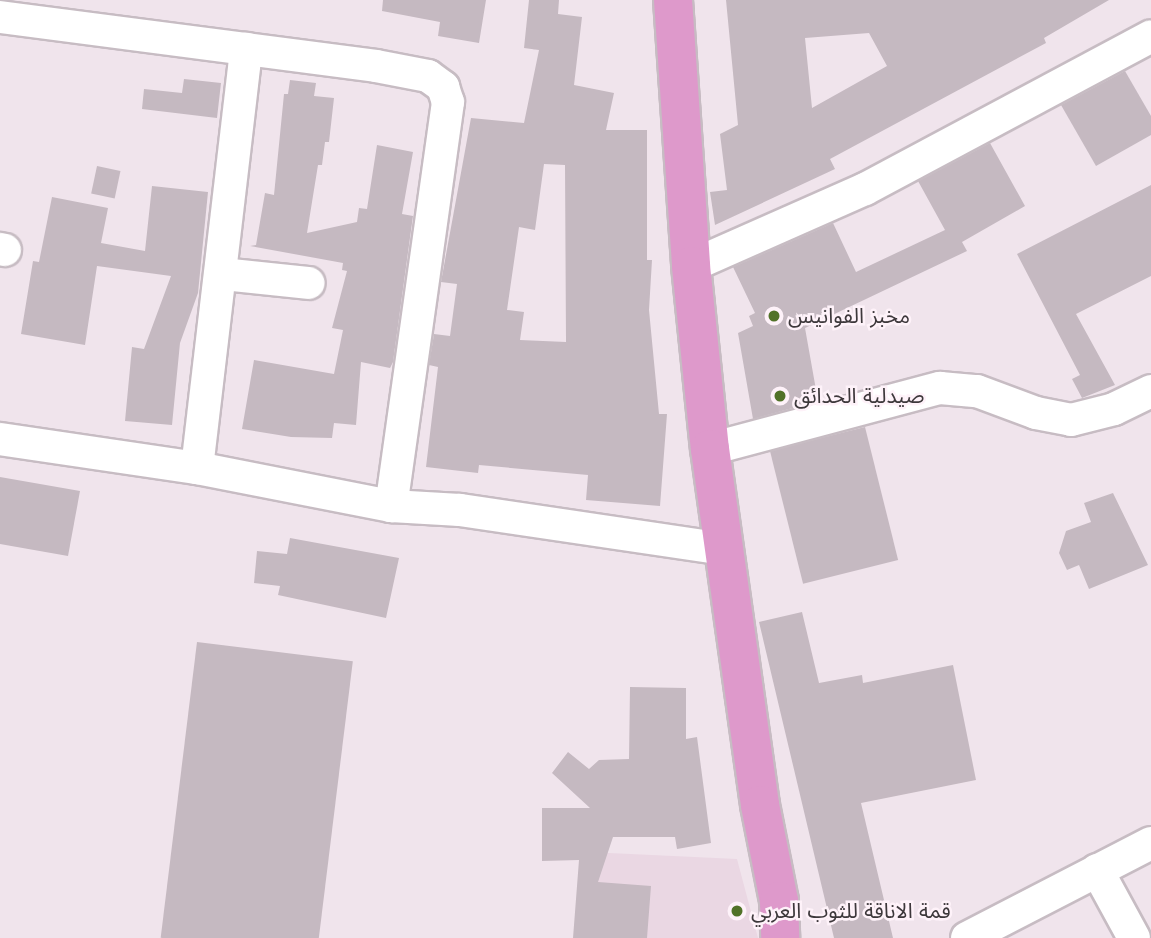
<!DOCTYPE html>
<meta charset="utf-8">
<style>
body{margin:0}
#map{position:relative;width:1151px;height:938px;overflow:hidden;background:#f0e4ec;font-family:Jost,"Noto Sans Arabic",sans-serif}
div>[style]{position:absolute}
.built>*{inset:0;background:#ead7e3}
.building>*{inset:0;background:#c5b9c1;transform-origin:0 0}
.roads{filter:drop-shadow(2px 0 #c7bcc3) drop-shadow(-2px 0 #c7bcc3) drop-shadow(0 2px #c7bcc3) drop-shadow(0 -2px #c7bcc3)}
.minor>*{height:32px;margin:-16px;padding:0 16px;transform-origin:16px;border-radius:16px;background:#fff}
.major>*{height:38px;margin:-19px;padding:0 19px;transform-origin:19px;border-radius:19px;background:#de99cb}
.dots>*{width:19px;height:19px;translate:-50% -50%;box-sizing:border-box;border:4px solid #fef2f9;border-radius:50%}
span{translate:-50% -50%;white-space:nowrap;text-align:center;line-height:1.15;-webkit-text-stroke:5px #fef2f9;paint-order:stroke}
.poi-label{font-size:21px;color:#3d383b}
.left{translate:0 -50%;text-align:left}
</style>
<div id="map">
<div class="built">
<div style="clip-path:polygon(588px 852px,737px 859px,758px 938px,591px 938px)"></div>
</div>
<div class="building">
<div style="clip-path:polygon(383px 0,486px 0,479px 43px,438px 36px,440px 22px,382px 11px)"></div>
<div style="clip-path:polygon(evenodd,529px 0,559px 0,558px 14px,582px 17px,574px 85px,614px 93px,606px 130px,647px 130px,647px 260px,652px 260px,649px 310px,659px 414px,667px 414px,660px 506px,586px 500px,588px 475px,479px 465px,478px 473px,426px 467px,438px 367px,429px 365px,434px 334px,450px 336px,457px 284px,441px 282px,471px 118px,524px 123px,539px 50px,524px 48px,529px 0,544px 164px,565px 165px,566px 342px,520px 340px,524px 312px,507px 310px,519px 227px,535px 230px,544px 164px)"></div>
<div style="clip-path:polygon(evenodd,726px 0,1109px 0,1044px 38px,1046px 43px,830px 159px,835px 169px,715px 225px,710px 192px,727px 190px,720px 134px,738px 125px,726px 0,869px 33px,887px 66px,812px 108px,805px 38px,869px 33px)"></div>
<div style="clip-path:polygon(1125px 71px,1151px 116px,1151px 135px,1096px 166px,1061px 105px)"></div>
<div style="clip-path:polygon(184px 79px,221px 83px,217px 118px,142px 109px,144px 89px,182px 93px)"></div>
<div style="clip-path:polygon(290px 80px,316px 83px,314px 96px,334px 98px,329px 142px,325px 142px,322px 165px,318px 165px,307px 233px,357px 222px,359px 208px,367px 209px,377px 145px,413px 152px,402px 214px,413px 216px,393px 362px,390px 368px,361px 362px,356px 425px,334px 423px,332px 438px,291px 437px,242px 429px,254px 360px,334px 374px,343px 330px,332px 328px,347px 271px,342px 270px,343px 263px,250px 246px,256px 245px,265px 193px,274px 195px,284px 94px,288px 94px)"></div>
<div style="clip-path:polygon(990px 143px,1025px 206px,962px 242px,967px 251px,805px 328px,818px 401px,753px 419px,738px 333px,753px 326px,749px 316px,755px 313px,733px 267px,833px 223px,856px 272px,945px 230px,918px 181px)"></div>
<div style="left:97px;top:166px;width:24px;height:28px;rotate:12deg"></div>
<div style="clip-path:polygon(1151px 185px,1151px 276px,1076px 314px,1115px 385px,1082px 398px,1072px 379px,1080px 375px,1017px 254px)"></div>
<div style="clip-path:polygon(152px 186px,208px 192px,198px 293px,180px 343px,172px 425px,125px 421px,132px 347px,144px 349px,171px 276px,97px 266px,85px 345px,21px 334px,33px 261px,39px 262px,52px 197px,108px 208px,101px 243px,145px 251px)"></div>
<div style="left:865px;top:427px;width:137px;height:98px;rotate:76deg"></div>
<div style="clip-path:polygon(0 477px,80px 491px,68px 556px,0 544px)"></div>
<div style="clip-path:polygon(1113px 493px,1148px 565px,1089px 589px,1079px 565px,1067px 570px,1059px 553px,1066px 531px,1091px 522px,1084px 503px)"></div>
<div style="clip-path:polygon(290px 538px,399px 558px,386px 618px,278px 595px,280px 586px,254px 583px,257px 551px,287px 554px)"></div>
<div style="clip-path:polygon(802px 612px,819px 683px,862px 675px,863px 683px,953px 665px,976px 780px,861px 803px,893px 938px,834px 938px,759px 622px)"></div>
<div style="left:197px;top:642px;width:157px;height:298px;rotate:7deg"></div>
<div style="clip-path:polygon(630px 687px,686px 688px,686px 739px,697px 737px,711px 843px,677px 849px,675px 837px,613px 837px,598px 882px,651px 886px,647px 938px,573px 938px,579px 860px,542px 861px,542px 808px,590px 808px,552px 773px,568px 752px,589px 769px,599px 760px,629px 759px)"></div>
</div>
<div class="roads">
<div class="minor">
<div style="left:0;top:17px;width:379px;rotate:7.4deg"></div>
<div style="left:376px;top:66px;width:53px;rotate:10.9deg"></div>
<div style="left:428px;top:76px;width:19px;rotate:36deg"></div>
<div style="left:443px;top:87px;width:16px;rotate:72deg"></div>
<div style="left:448px;top:102px;width:408px;rotate:98deg"></div>
<div style="left:0;top:249px;width:5px;rotate:11deg"></div>
<div style="left:691px;top:266px;width:190px;rotate:-23.9deg"></div>
<div style="left:865px;top:189px;width:324px;rotate:-28.1deg"></div>
<div style="left:223px;top:274px;width:86px;rotate:6deg"></div>
<div style="left:0;top:439px;width:199px;rotate:8.4deg"></div>
<div style="left:197px;top:468px;width:198px;rotate:11.1deg"></div>
<div style="left:391px;top:506px;width:69px;rotate:3.3deg"></div>
<div style="left:460px;top:510px;width:268px;rotate:8.4deg"></div>
<div style="left:710px;top:449px;width:238px;rotate:-14.9deg"></div>
<div style="left:940px;top:388px;width:37px;rotate:5deg"></div>
<div style="left:977px;top:391px;width:63px;rotate:20.4deg"></div>
<div style="left:1036px;top:413px;width:36px;rotate:11deg"></div>
<div style="left:1071px;top:420px;width:44px;rotate:-14.3deg"></div>
<div style="left:1114px;top:409px;width:41px;rotate:-25.9deg"></div>
<div style="left:197px;top:468px;width:422px;rotate:-83.3deg"></div>
<div style="left:1097px;top:870px;width:77px;rotate:61.4deg"></div>
<div style="left:967px;top:938px;width:207px;rotate:-27.3deg"></div>
</div>
<div class="major">
<div style="left:673px;top:0;width:267px;rotate:86.1deg"></div>
<div style="left:691px;top:266px;width:184px;rotate:84.1deg"></div>
<div style="left:710px;top:449px;width:359px;rotate:82deg"></div>
<div style="left:760px;top:805px;width:98px;rotate:78.8deg"></div>
<div style="left:779px;top:901px;width:37px;rotate:88deg"></div>
</div>
</div>
<div class="dots">
<div style="left:774px;top:316px;background:#517228"></div>
<div style="left:780px;top:396px;background:#517228"></div>
<div style="left:737px;top:911px;background:#517228"></div>
</div>
<div class="poi-label">
<span class="left" style="left:788px;top:316px">مخبز الفوانيس</span>
<span class="left" style="left:794px;top:396px">صيدلية الحدائق</span>
<span class="left" style="left:751px;top:911px">قمة الاناقة للثوب العربي</span>
</div>
</div>
